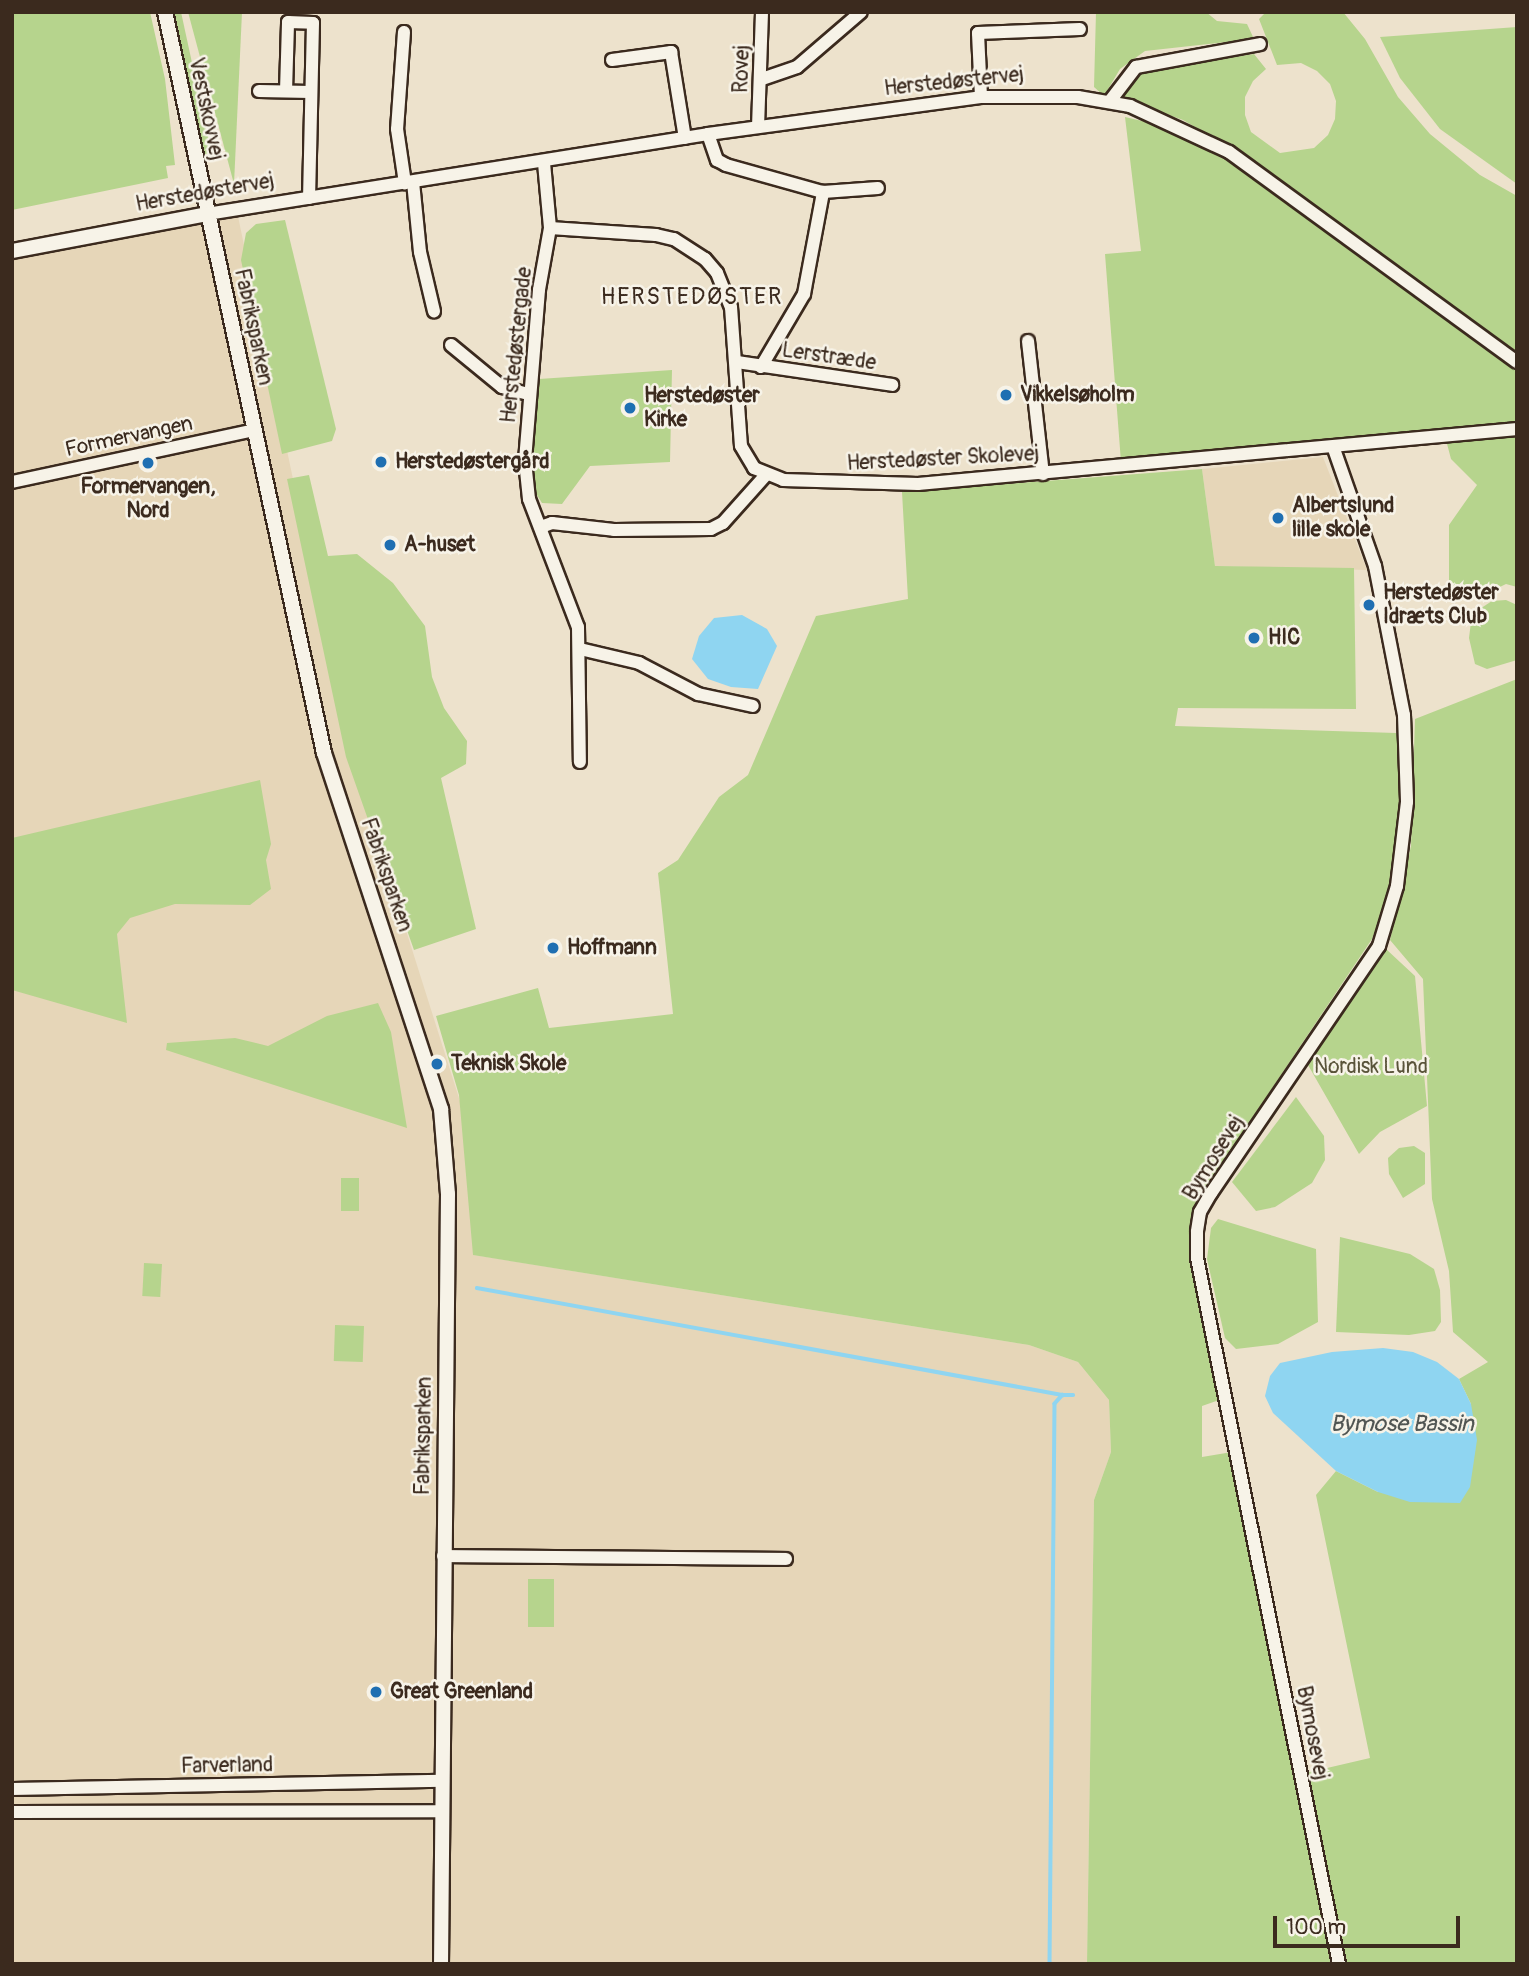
<!DOCTYPE html>
<meta charset="utf-8">
<style>
body{margin:0}
#map{position:relative;width:1529px;height:1976px;overflow:hidden;background:#ede2cc;font-family:Pangolin,sans-serif}
div>[style]{position:absolute}
.built>*{inset:0;background:#e6d6b8}
.green>*{inset:0;background:#b6d48d;transform-origin:0 0}
.water>*{inset:0;background:#8fd5f1}
.stream>*{height:3.5px;margin:-1.75px;padding:0 1.75px;transform-origin:1.75px;border-radius:1.75px;background:#8fd5f1}
.roads{filter:drop-shadow(2px 0 #3b2a1e) drop-shadow(-2px 0 #3b2a1e) drop-shadow(0 2px #3b2a1e) drop-shadow(0 -2px #3b2a1e)}
.minor>*{height:12px;margin:-6px;padding:0 6px;transform-origin:6px;border-radius:6px;background:#f7f3e8}
.tertiary>*{height:14px;margin:-7px;padding:0 7px;transform-origin:7px;border-radius:7px;background:#f7f3e8}
.dots>*{width:19px;height:19px;translate:-50% -50%;box-sizing:border-box;border:4px solid #f7f3e8;border-radius:50%}
span{translate:-50% -50%;white-space:nowrap;text-align:center;line-height:1.15;-webkit-text-stroke:5px #f7f3e8;paint-order:stroke}
.street-label{font-size:21px;color:#3b2a1e}
.poi-label{font-size:21px;color:#3b2a1e;font-weight:700}
.left{translate:0 -50%;text-align:left}
.park-label{font-size:21px;color:#5a543a}
.neighbourhood-label{font-size:23px;color:#3b2a1e;letter-spacing:2px}
.water-label{font-size:23px;color:#505553;font-style:italic}
.frame{position:absolute;inset:0;border:14px solid #3b2a1e;pointer-events:none}
.scale{position:absolute;left:1273px;top:1916px;width:187px;height:32px;box-sizing:border-box;border:4px solid #3b2a1e;border-top:0;padding-left:9px;font-size:21px;line-height:24px;white-space:nowrap;color:#3b2a1e;-webkit-text-stroke:5px #f7f3e8;paint-order:stroke}
</style>
<div id="map">
<div class="built">
<div style="clip-path:polygon(235px 202px,351px 756px,464px 1114px,473px 1182px,474px 1255px,1029px 1345px,1078px 1362px,1109px 1400px,1111px 1452px,1094px 1500px,1087px 1964px,12px 1964px,12px 247px)"></div>
<div style="clip-path:polygon(1323px 457px,1367px 570px,1215px 566px,1202px 469px)"></div>
</div>
<div class="green">
<div style="clip-path:polygon(12px 12px,150px 12px,165px 79px,175px 165px,166px 166px,168px 178px,12px 210px)"></div>
<div style="clip-path:polygon(173px 12px,181px 12px,212px 155px,205px 154px)"></div>
<div style="clip-path:polygon(188px 12px,242px 12px,234px 184px)"></div>
<div style="clip-path:polygon(1096px 12px,1206px 12px,1217px 21px,1247px 24px,1254px 39px,1145px 51px,1120px 69px,1104px 96px,1094px 87px)"></div>
<div style="clip-path:polygon(1266px 12px,1343px 12px,1365px 39px,1398px 97px,1430px 134px,1480px 175px,1517px 196px,1517px 352px,1231px 148px,1183px 120px,1121px 98px,1129px 80px,1148px 70px,1254px 54px,1266px 69px,1253px 81px,1245px 97px,1245px 115px,1251px 132px,1280px 153px,1314px 148px,1328px 135px,1335px 119px,1336px 101px,1330px 84px,1317px 71px,1301px 63px,1277px 65px,1259px 19px)"></div>
<div style="clip-path:polygon(1517px 27px,1517px 184px,1440px 129px,1400px 78px,1380px 37px)"></div>
<div style="clip-path:polygon(1125px 117px,1172px 128px,1226px 157px,1517px 370px,1517px 422px,1121px 462px,1105px 254px,1141px 251px)"></div>
<div style="clip-path:polygon(285px 220px,336px 429px,332px 441px,282px 454px,241px 260px,246px 233px,256px 224px)"></div>
<div style="clip-path:polygon(672px 370px,670px 462px,590px 466px,562px 504px,542px 503px,535px 492px,532px 466px,539px 379px)"></div>
<div style="clip-path:polygon(1517px 432px,1517px 587px,1506px 584px,1475px 599px,1456px 600px,1449px 584px,1449px 525px,1477px 485px,1451px 459px,1446px 440px)"></div>
<div style="clip-path:polygon(1202px 469px,1215px 566px,1354px 568px,1356px 709px,1178px 708px,1175px 726px,1396px 733px,1400px 741px,1400px 803px,1392px 886px,1372px 939px,1195px 1203px,1222px 1399px,1202px 1406px,1202px 1457px,1232px 1452px,1297px 1775px,1370px 1758px,1316px 1495px,1336px 1471px,1378px 1492px,1471px 1404px,1459px 1379px,1488px 1362px,1453px 1332px,1449px 1271px,1432px 1199px,1423px 979px,1390px 940px,1411px 846px,1415px 719px,1517px 679px,1517px 1964px,1087px 1964px,1094px 1500px,1111px 1452px,1109px 1400px,1078px 1362px,1029px 1345px,473px 1255px,459px 1095px,436px 1016px,538px 988px,549px 1028px,673px 1014px,658px 873px,678px 860px,719px 797px,748px 775px,816px 616px,908px 599px,902px 492px)"></div>
<div style="clip-path:polygon(309px 475px,328px 556px,357px 554px,393px 583px,425px 626px,432px 677px,444px 708px,467px 741px,466px 764px,441px 778px,476px 929px,414px 950px,346px 757px,287px 479px)"></div>
<div style="clip-path:polygon(1506px 600px,1517px 605px,1517px 660px,1487px 669px,1475px 664px,1469px 638px,1472px 614px,1492px 601px)"></div>
<div style="clip-path:polygon(260px 780px,271px 844px,266px 860px,271px 889px,250px 905px,175px 904px,130px 918px,117px 934px,127px 1023px,12px 990px,12px 838px)"></div>
<div style="clip-path:polygon(1386px 949px,1415px 976px,1427px 1106px,1380px 1132px,1359px 1154px,1308px 1065px)"></div>
<div style="clip-path:polygon(378px 1003px,391px 1032px,407px 1128px,166px 1050px,167px 1043px,235px 1038px,268px 1046px,327px 1016px)"></div>
<div style="clip-path:polygon(1296px 1097px,1324px 1136px,1325px 1160px,1312px 1183px,1275px 1207px,1256px 1211px,1232px 1182px)"></div>
<div style="clip-path:polygon(1414px 1146px,1425px 1153px,1425px 1184px,1403px 1198px,1389px 1174px,1388px 1158px,1399px 1148px)"></div>
<div style="left:341px;top:1178px;width:18px;height:33px"></div>
<div style="clip-path:polygon(1218px 1219px,1316px 1249px,1318px 1322px,1278px 1344px,1236px 1349px,1225px 1338px,1207px 1259px,1211px 1228px)"></div>
<div style="clip-path:polygon(1340px 1237px,1410px 1254px,1434px 1269px,1440px 1290px,1441px 1322px,1435px 1331px,1409px 1335px,1336px 1332px)"></div>
<div style="left:144px;top:1263px;width:18px;height:33px;rotate:3deg"></div>
<div style="left:364px;top:1326px;width:36px;height:29px;rotate:92deg"></div>
<div style="left:528px;top:1579px;width:26px;height:48px"></div>
</div>
<div class="water">
<div style="clip-path:polygon(742px 615px,767px 629px,777px 646px,758px 689px,731px 687px,708px 679px,692px 659px,699px 636px,714px 618px)"></div>
<div style="clip-path:polygon(1383px 1348px,1413px 1352px,1437px 1362px,1459px 1379px,1471px 1404px,1477px 1440px,1470px 1487px,1460px 1503px,1410px 1502px,1378px 1492px,1336px 1471px,1273px 1413px,1265px 1396px,1270px 1376px,1280px 1363px,1332px 1352px)"></div>
</div>
<div class="stream">
<div style="left:477px;top:1288px;width:596px;rotate:10.35deg"></div>
<div style="left:1063px;top:1395px;width:12px;rotate:132deg"></div>
<div style="left:1055px;top:1404px;width:560px;rotate:90.51deg"></div>
<div style="left:1063px;top:1395px;width:10px"></div>
</div>
<div class="roads">
<div class="minor">
<div style="left:404px;top:32px;width:97px;rotate:94.1deg"></div>
<div style="left:397px;top:129px;width:55px;rotate:81.6deg"></div>
<div style="left:612px;top:60px;width:60px;rotate:-7.7deg"></div>
<div style="left:671px;top:52px;width:87px;rotate:80.8deg"></div>
<div style="left:762px;top:79px;width:37px;rotate:-19deg"></div>
<div style="left:797px;top:67px;width:84px;rotate:-40.7deg"></div>
<div style="left:259px;top:91px;width:52px;rotate:1.1deg"></div>
<div style="left:286px;top:91px;width:69px;rotate:-88.3deg"></div>
<div style="left:288px;top:22px;width:25px;rotate:2deg"></div>
<div style="left:313px;top:23px;width:175px;rotate:91.3deg"></div>
<div style="left:981px;top:97px;width:64px;rotate:-92.7deg"></div>
<div style="left:978px;top:33px;width:102px;rotate:-2.2deg"></div>
<div style="left:1110px;top:101px;width:43px;rotate:-52.6deg"></div>
<div style="left:1136px;top:67px;width:126px;rotate:-10.5deg"></div>
<div style="left:758px;top:127px;width:115px;rotate:-88deg"></div>
<div style="left:708px;top:134px;width:28px;rotate:71deg"></div>
<div style="left:717px;top:160px;width:10px;rotate:29deg"></div>
<div style="left:726px;top:165px;width:101px;rotate:15.6deg"></div>
<div style="left:823px;top:192px;width:55px;rotate:-4.2deg"></div>
<div style="left:544px;top:163px;width:65px;rotate:84.7deg"></div>
<div style="left:550px;top:228px;width:63px;rotate:100.1deg"></div>
<div style="left:539px;top:290px;width:172px;rotate:94.7deg"></div>
<div style="left:525px;top:461px;width:38px;rotate:84deg"></div>
<div style="left:529px;top:499px;width:137px;rotate:69.1deg"></div>
<div style="left:578px;top:627px;width:135px;rotate:89.2deg"></div>
<div style="left:413px;top:182px;width:70px;rotate:84.3deg"></div>
<div style="left:420px;top:252px;width:61px;rotate:76.7deg"></div>
<div style="left:207px;top:214px;width:507px;rotate:-9.07deg"></div>
<div style="left:708px;top:134px;width:275px;rotate:-7.7deg"></div>
<div style="left:981px;top:97px;width:97px"></div>
<div style="left:1078px;top:97px;width:53px;rotate:9.8deg"></div>
<div style="left:1130px;top:106px;width:109px;rotate:24.9deg"></div>
<div style="left:1229px;top:152px;width:356px;rotate:36.1deg"></div>
<div style="left:550px;top:228px;width:106px;rotate:3.8deg"></div>
<div style="left:656px;top:235px;width:18px;rotate:13deg"></div>
<div style="left:674px;top:239px;width:37px;rotate:33deg"></div>
<div style="left:705px;top:259px;width:18px;rotate:49deg"></div>
<div style="left:717px;top:273px;width:37px;rotate:68deg"></div>
<div style="left:731px;top:307px;width:139px;rotate:85.9deg"></div>
<div style="left:741px;top:446px;width:26px;rotate:59deg"></div>
<div style="left:754px;top:468px;width:31px;rotate:22deg"></div>
<div style="left:783px;top:480px;width:135px;rotate:1.7deg"></div>
<div style="left:918px;top:484px;width:602px;rotate:-5.25deg"></div>
<div style="left:1028px;top:341px;width:134px;rotate:83.6deg"></div>
<div style="left:451px;top:345px;width:66px;rotate:39.5deg"></div>
<div style="left:502px;top:387px;width:28px;rotate:15deg"></div>
<div style="left:737px;top:362px;width:157px;rotate:8.4deg"></div>
<div style="left:761px;top:367px;width:85px;rotate:-59.5deg"></div>
<div style="left:804px;top:294px;width:104px;rotate:-79.4deg"></div>
<div style="left:1334px;top:449px;width:124px;rotate:70.7deg"></div>
<div style="left:1375px;top:566px;width:152px;rotate:79deg"></div>
<div style="left:1404px;top:715px;width:87px;rotate:88deg"></div>
<div style="left:1407px;top:802px;width:85px;rotate:96.8deg"></div>
<div style="left:1397px;top:886px;width:63px;rotate:106.7deg"></div>
<div style="left:1379px;top:946px;width:299px;rotate:124.2deg"></div>
<div style="left:1211px;top:1193px;width:22px;rotate:120deg"></div>
<div style="left:1200px;top:1212px;width:20px;rotate:99deg"></div>
<div style="left:1197px;top:1232px;width:26px;rotate:90deg"></div>
<div style="left:1197px;top:1258px;width:720px;rotate:78.63deg"></div>
<div style="left:12px;top:482px;width:248px;rotate:-12.1deg"></div>
<div style="left:541px;top:527px;width:12px;rotate:-20deg"></div>
<div style="left:552px;top:523px;width:62px;rotate:6.4deg"></div>
<div style="left:614px;top:530px;width:97px;rotate:-0.6deg"></div>
<div style="left:711px;top:529px;width:13px;rotate:-27deg"></div>
<div style="left:723px;top:523px;width:63px;rotate:-48.2deg"></div>
<div style="left:580px;top:649px;width:61px;rotate:13.3deg"></div>
<div style="left:639px;top:663px;width:67px;rotate:27.7deg"></div>
<div style="left:698px;top:694px;width:56px;rotate:12.3deg"></div>
<div style="left:443px;top:1556px;width:343px;rotate:0.5deg"></div>
<div style="left:12px;top:1789px;width:430px;rotate:-1.1deg"></div>
<div style="left:12px;top:1812px;width:430px;rotate:-0.1deg"></div>
</div>
<div class="tertiary">
<div style="left:165px;top:12px;width:758px;rotate:77.89deg"></div>
<div style="left:324px;top:753px;width:375px;rotate:71.8deg"></div>
<div style="left:441px;top:1109px;width:85px;rotate:85.3deg"></div>
<div style="left:448px;top:1194px;width:770px;rotate:90.52deg"></div>
<div style="left:12px;top:251px;width:198px;rotate:-10.7deg"></div>
</div>
</div>
<div class="dots">
<div style="left:1006px;top:395px;background:#1f6fb2"></div>
<div style="left:630px;top:408px;background:#1f6fb2"></div>
<div style="left:381px;top:462px;background:#1f6fb2"></div>
<div style="left:148px;top:463px;background:#1f6fb2"></div>
<div style="left:1278px;top:518px;background:#1f6fb2"></div>
<div style="left:390px;top:545px;background:#1f6fb2"></div>
<div style="left:1369px;top:605px;background:#1f6fb2"></div>
<div style="left:1254px;top:638px;background:#1f6fb2"></div>
<div style="left:553px;top:948px;background:#1f6fb2"></div>
<div style="left:437px;top:1064px;background:#1f6fb2"></div>
<div style="left:376px;top:1692px;background:#1f6fb2"></div>
</div>
<div class="street-label">
<span style="left:742px;top:69px;rotate:-88deg">Rovej</span>
<span style="left:954px;top:82px;rotate:-6deg">Herstedøstervej</span>
<span style="left:206px;top:109px;rotate:78deg">Vestskovvej</span>
<span style="left:205px;top:193px;rotate:-10deg">Herstedøstervej</span>
<span style="left:253px;top:327px;rotate:78deg">Fabriksparken</span>
<span style="left:517px;top:345px;rotate:-84deg">Herstedøstergade</span>
<span style="left:829px;top:357px;rotate:8deg">Lerstræde</span>
<span style="left:129px;top:437px;rotate:-12deg">Formervangen</span>
<span style="left:943px;top:459px;rotate:-3deg">Herstedøster Skolevej</span>
<span style="left:386px;top:875px;rotate:71deg">Fabriksparken</span>
<span style="left:1214px;top:1158px;rotate:-58deg">Bymosevej</span>
<span style="left:424px;top:1436px;rotate:-89deg">Fabriksparken</span>
<span style="left:1312px;top:1733px;rotate:79deg">Bymosevej</span>
<span style="left:227px;top:1766px;rotate:-1deg">Farverland</span>
</div>
<div class="poi-label">
<span class="left" style="left:1020px;top:395px">Vikkelsøholm</span>
<span class="left" style="left:644px;top:408px">Herstedøster<br>Kirke</span>
<span class="left" style="left:395px;top:462px">Herstedøstergård</span>
<span style="left:148px;top:499px">Formervangen,<br>Nord</span>
<span class="left" style="left:1292px;top:518px">Albertslund<br>lille skole</span>
<span class="left" style="left:404px;top:545px">A-huset</span>
<span class="left" style="left:1383px;top:605px">Herstedøster<br>Idræts Club</span>
<span class="left" style="left:1268px;top:638px">HIC</span>
<span class="left" style="left:567px;top:948px">Hoffmann</span>
<span class="left" style="left:451px;top:1064px">Teknisk Skole</span>
<span class="left" style="left:390px;top:1692px">Great Greenland</span>
</div>
<div class="park-label">
<span style="left:1371px;top:1067px">Nordisk Lund</span>
</div>
<div class="neighbourhood-label">
<span style="left:692px;top:297px">HERSTEDØSTER</span>
</div>
<div class="water-label">
<span style="left:1402px;top:1424px">Bymose Bassin</span>
</div>
<div class="frame"></div>
<div class="scale">100 m</div>
</div>
